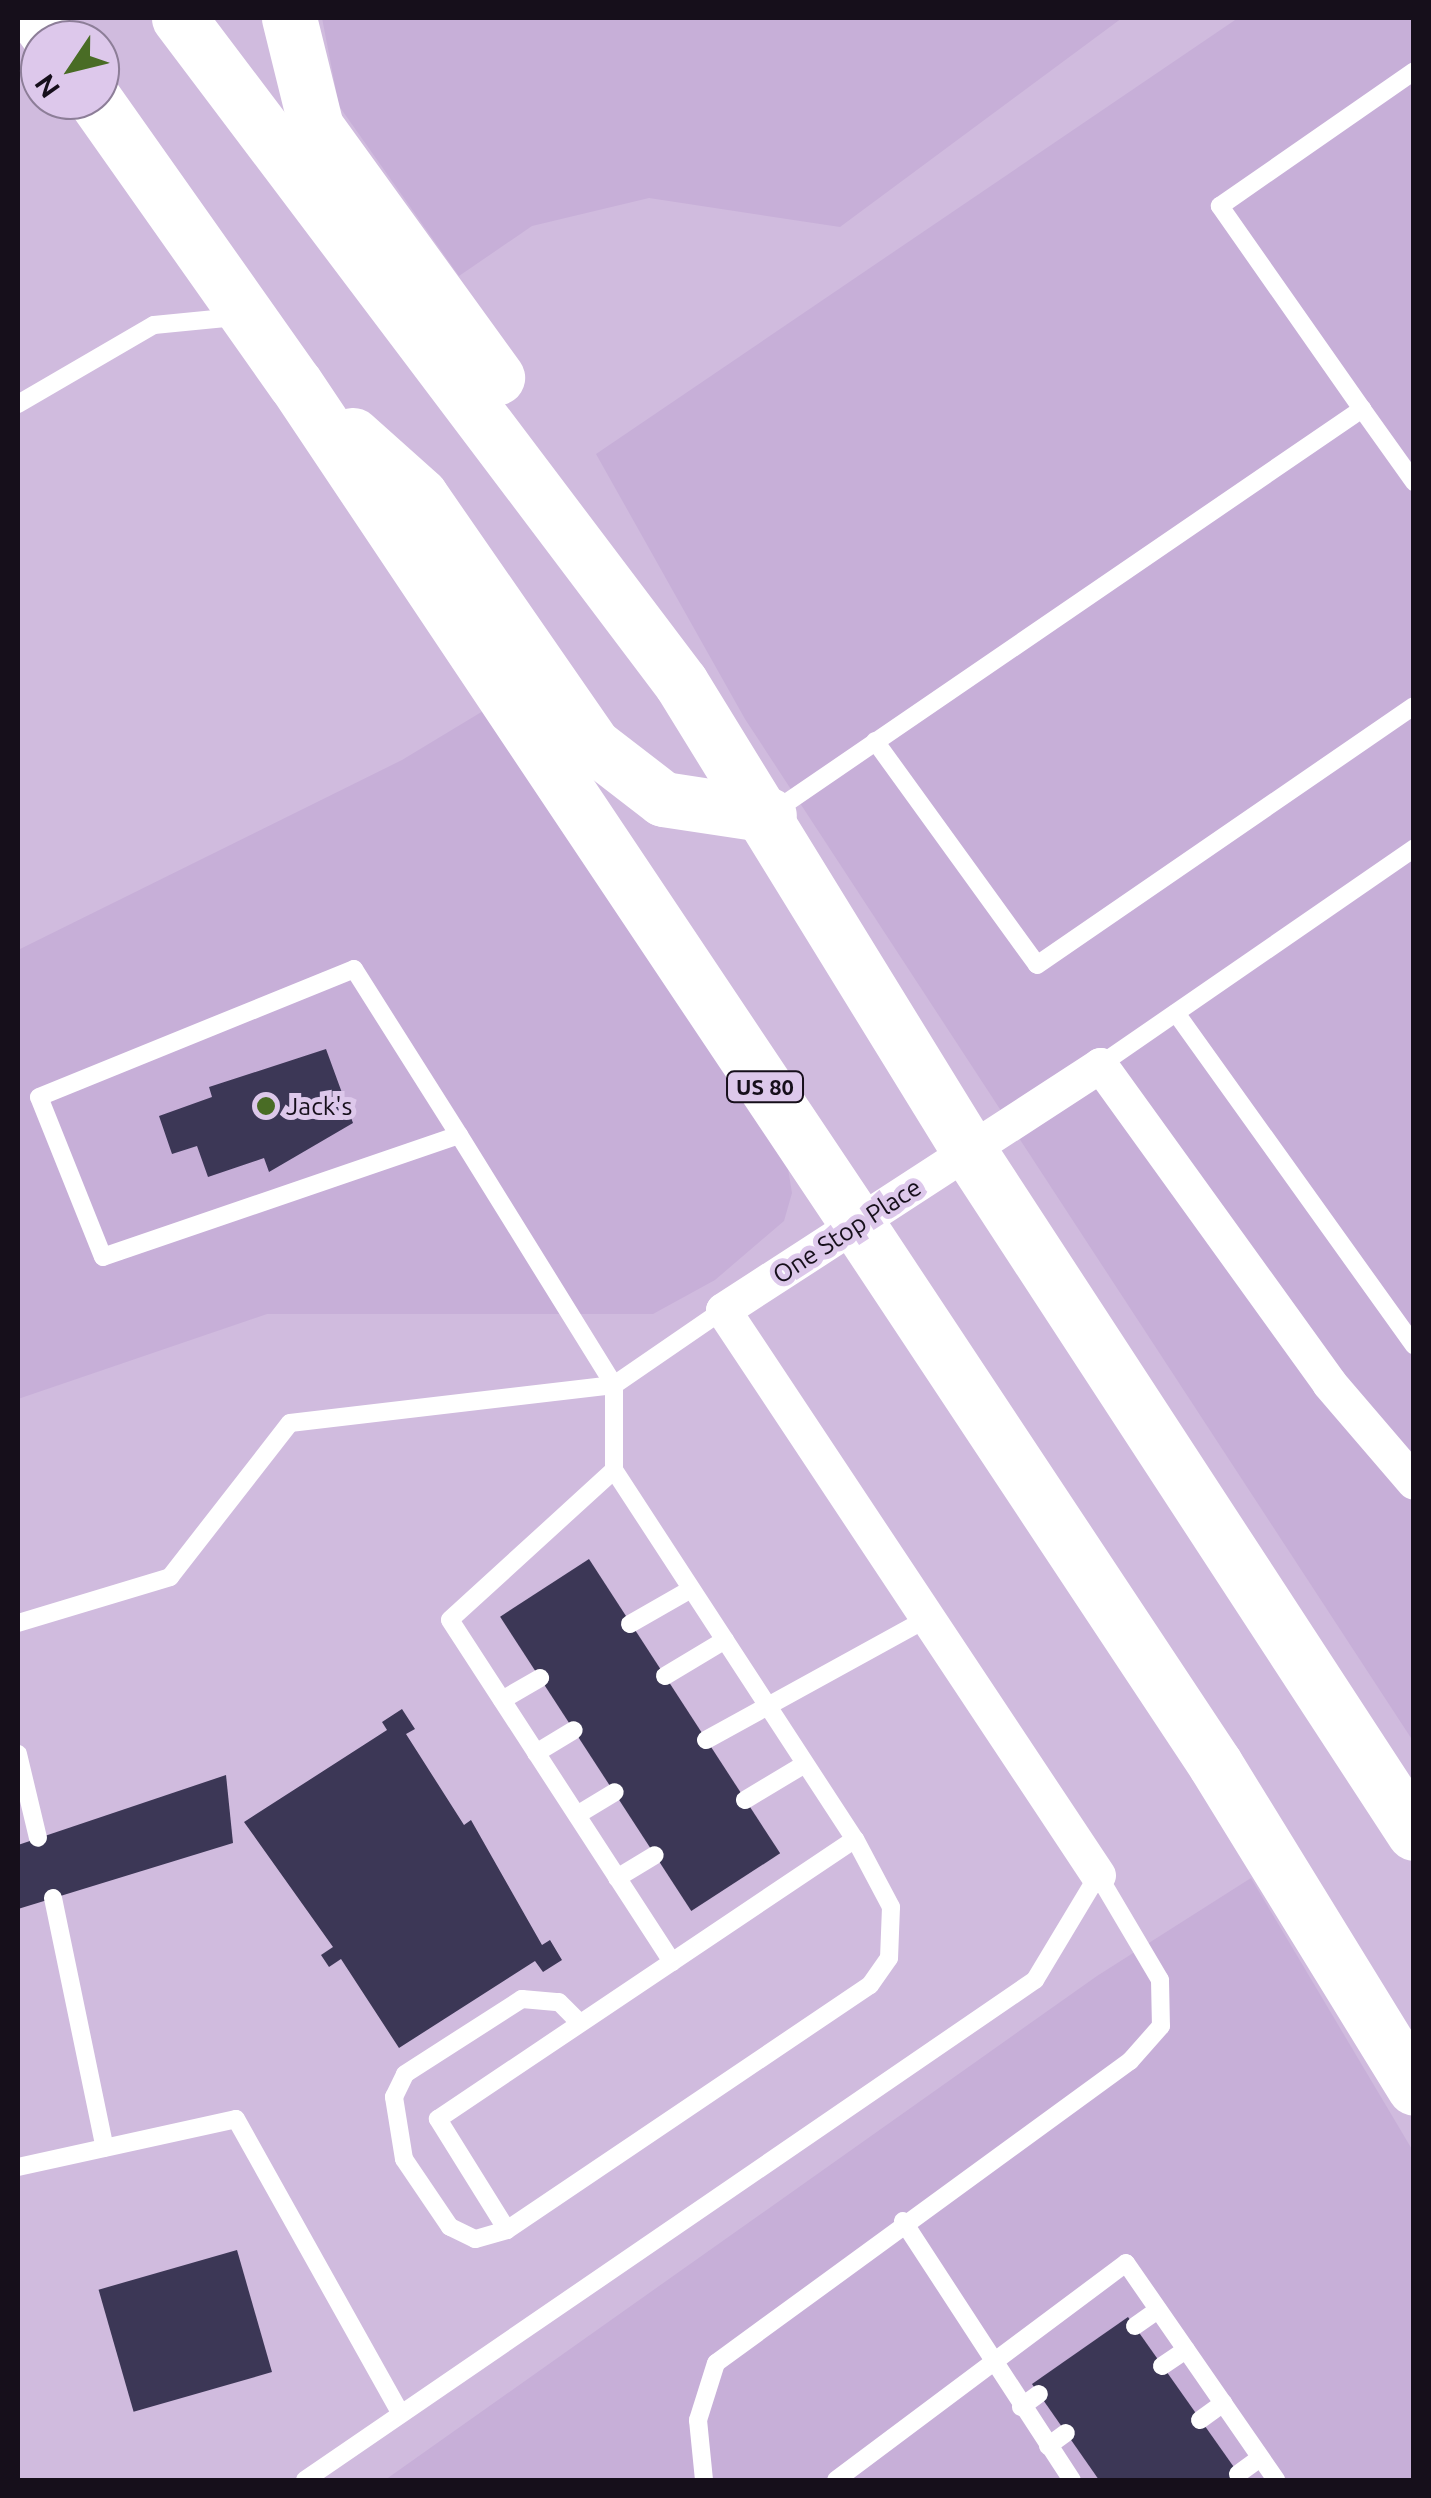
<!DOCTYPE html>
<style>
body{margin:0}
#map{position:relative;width:1431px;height:2498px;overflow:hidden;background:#d0bbde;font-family:Ubuntu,sans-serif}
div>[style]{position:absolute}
.built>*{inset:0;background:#c7afd8}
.building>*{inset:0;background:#3c3756;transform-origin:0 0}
.service>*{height:18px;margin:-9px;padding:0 9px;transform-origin:9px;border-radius:9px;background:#fff}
.minor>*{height:35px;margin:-17.5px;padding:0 17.5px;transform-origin:17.5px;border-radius:17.5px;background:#fff}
.primary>*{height:55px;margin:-27.5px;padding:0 27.5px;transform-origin:27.5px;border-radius:27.5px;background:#fff}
.dots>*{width:28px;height:28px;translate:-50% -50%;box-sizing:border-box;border:5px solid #ddc8eb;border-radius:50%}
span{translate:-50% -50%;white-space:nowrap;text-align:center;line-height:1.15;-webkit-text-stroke:10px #ddc8eb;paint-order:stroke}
.shield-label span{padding:2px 8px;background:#ddc8eb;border:2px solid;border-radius:8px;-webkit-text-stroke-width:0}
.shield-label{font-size:22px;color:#160f1b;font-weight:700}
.poi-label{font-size:25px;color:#160f1b}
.left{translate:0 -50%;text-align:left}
.street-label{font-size:25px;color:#160f1b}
.frame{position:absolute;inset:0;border:20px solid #160f1b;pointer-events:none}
.north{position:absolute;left:20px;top:20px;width:100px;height:100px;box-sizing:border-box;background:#ddc8eb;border:2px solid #8d7e98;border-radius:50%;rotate:235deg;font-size:28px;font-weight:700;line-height:40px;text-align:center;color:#160f1b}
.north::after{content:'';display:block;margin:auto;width:35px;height:45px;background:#496c25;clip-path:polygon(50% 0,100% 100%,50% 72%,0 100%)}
</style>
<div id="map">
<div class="built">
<div style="clip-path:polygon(322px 18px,1122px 18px,840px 227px,649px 198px,532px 226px,459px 276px,339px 106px)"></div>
<div style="clip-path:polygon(1238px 18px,1413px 18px,1413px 1741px,745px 719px,596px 454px)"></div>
<div style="clip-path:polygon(493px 705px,785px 1150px,792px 1193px,784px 1221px,715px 1280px,653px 1314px,267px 1314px,18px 1399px,18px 950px,402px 760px)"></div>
<div style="clip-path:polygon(1251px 1878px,1413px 2151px,1413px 2480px,385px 2480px,1097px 1976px)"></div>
</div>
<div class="building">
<div style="clip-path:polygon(326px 1049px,353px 1123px,269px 1172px,264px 1158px,208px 1177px,197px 1146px,172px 1154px,159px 1116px,212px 1097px,209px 1087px)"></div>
<div style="left:589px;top:1559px;width:351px;height:106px;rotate:57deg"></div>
<div style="clip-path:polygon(402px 1709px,415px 1729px,406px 1734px,464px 1825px,471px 1820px,542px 1945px,550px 1940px,562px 1960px,543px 1972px,535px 1961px,399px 2048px,341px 1959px,329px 1967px,321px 1955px,333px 1947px,244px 1822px,387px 1730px,382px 1722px)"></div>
<div style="clip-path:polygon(226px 1775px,233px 1843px,18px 1909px,18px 1845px)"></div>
<div style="left:237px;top:2250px;width:127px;height:144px;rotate:74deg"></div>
<div style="clip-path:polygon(1128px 2317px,1243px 2480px,1099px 2480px,1032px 2384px)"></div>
</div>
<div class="service">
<div style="left:18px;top:404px;width:157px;rotate:-30.2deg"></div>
<div style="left:154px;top:325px;width:82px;rotate:-5.6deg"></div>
<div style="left:1362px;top:409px;width:248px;rotate:-125deg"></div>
<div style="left:1220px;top:206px;width:236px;rotate:-34.8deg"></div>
<div style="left:875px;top:741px;width:276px;rotate:54.1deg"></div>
<div style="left:1037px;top:965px;width:457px;rotate:-34.5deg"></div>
<div style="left:773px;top:812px;width:714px;rotate:-34.38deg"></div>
<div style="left:1362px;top:409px;width:90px;rotate:54.5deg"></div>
<div style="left:1176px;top:1013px;width:409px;rotate:54.4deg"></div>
<div style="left:1100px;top:1065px;width:382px;rotate:-34.6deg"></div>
<div style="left:459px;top:1135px;width:376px;rotate:161.1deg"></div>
<div style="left:103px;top:1257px;width:172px;rotate:-111.8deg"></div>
<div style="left:39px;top:1097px;width:340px;rotate:-22.1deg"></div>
<div style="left:354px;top:969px;width:196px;rotate:57.7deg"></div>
<div style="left:459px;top:1135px;width:294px;rotate:58.2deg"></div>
<div style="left:614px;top:1385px;width:85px;rotate:90deg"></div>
<div style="left:614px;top:1470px;width:441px;rotate:56.9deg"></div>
<div style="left:855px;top:1839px;width:77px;rotate:62.1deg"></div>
<div style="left:891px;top:1907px;width:51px;rotate:92.2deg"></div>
<div style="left:889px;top:1958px;width:33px;rotate:125deg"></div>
<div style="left:870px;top:1985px;width:438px;rotate:146deg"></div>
<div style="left:507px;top:2230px;width:131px;rotate:-121.9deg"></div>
<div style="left:438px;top:2119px;width:502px;rotate:-33.88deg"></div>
<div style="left:614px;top:1470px;width:222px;rotate:137.6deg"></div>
<div style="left:450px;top:1620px;width:408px;rotate:57deg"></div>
<div style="left:18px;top:1623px;width:159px;rotate:-16.8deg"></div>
<div style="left:170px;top:1577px;width:195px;rotate:-52.1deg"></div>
<div style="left:290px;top:1423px;width:326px;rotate:-6.7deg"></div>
<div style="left:614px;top:1385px;width:132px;rotate:-34.5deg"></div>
<div style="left:630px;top:1624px;width:70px;rotate:-29.8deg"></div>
<div style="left:665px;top:1676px;width:70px;rotate:-31deg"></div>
<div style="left:502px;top:1700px;width:44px;rotate:-30.1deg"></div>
<div style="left:706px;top:1740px;width:253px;rotate:-28.8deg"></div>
<div style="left:536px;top:1753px;width:44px;rotate:-31.2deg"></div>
<div style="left:18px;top:1754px;width:86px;rotate:76.6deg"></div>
<div style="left:745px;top:1800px;width:70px;rotate:-31deg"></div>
<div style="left:577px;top:1815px;width:44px;rotate:-31.2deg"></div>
<div style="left:617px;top:1878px;width:44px;rotate:-31.2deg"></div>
<div style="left:53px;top:1898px;width:255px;rotate:78.3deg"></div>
<div style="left:18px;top:2167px;width:223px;rotate:-12.4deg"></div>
<div style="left:236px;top:2119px;width:337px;rotate:60.8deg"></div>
<div style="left:903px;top:2221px;width:309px;rotate:56.9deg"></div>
<div style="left:507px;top:2230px;width:33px;rotate:164deg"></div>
<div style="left:475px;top:2239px;width:28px;rotate:-154deg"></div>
<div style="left:450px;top:2227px;width:82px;rotate:-124.1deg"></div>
<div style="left:404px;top:2159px;width:63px;rotate:-99.2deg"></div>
<div style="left:394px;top:2097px;width:25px;rotate:-64deg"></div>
<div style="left:405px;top:2074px;width:139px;rotate:-32.7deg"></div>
<div style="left:522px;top:1999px;width:37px;rotate:5deg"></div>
<div style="left:559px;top:2002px;width:28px;rotate:45deg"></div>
<div style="left:1135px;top:2326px;width:28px;rotate:-35deg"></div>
<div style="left:1162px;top:2366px;width:29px;rotate:-34deg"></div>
<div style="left:1021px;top:2407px;width:22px;rotate:-36deg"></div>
<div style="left:1200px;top:2420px;width:29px;rotate:-36deg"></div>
<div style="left:1048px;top:2446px;width:22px;rotate:-36deg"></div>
<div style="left:1238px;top:2474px;width:27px;rotate:-36deg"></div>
<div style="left:305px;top:2480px;width:885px;rotate:-34.41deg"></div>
<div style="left:1035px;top:1980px;width:122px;rotate:-59deg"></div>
<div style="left:1098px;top:1875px;width:122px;rotate:59.4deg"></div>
<div style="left:1160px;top:1980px;width:46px;rotate:88.8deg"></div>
<div style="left:1161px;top:2026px;width:47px;rotate:131.5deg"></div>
<div style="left:1130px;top:2061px;width:512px;rotate:143.89deg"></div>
<div style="left:716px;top:2363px;width:60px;rotate:107.5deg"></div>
<div style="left:698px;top:2420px;width:60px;rotate:84.3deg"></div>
<div style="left:836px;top:2480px;width:362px;rotate:-36.8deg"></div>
<div style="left:1126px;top:2263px;width:264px;rotate:55.3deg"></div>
</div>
<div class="minor">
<div style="left:1098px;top:1875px;width:678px;rotate:-123.57deg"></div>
<div style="left:723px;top:1310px;width:450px;rotate:-33deg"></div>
<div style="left:1100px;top:1065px;width:392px;rotate:54.2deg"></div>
<div style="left:1329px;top:1383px;width:130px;rotate:49.4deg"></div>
</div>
<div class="primary">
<div style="left:36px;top:18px;width:27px;rotate:54deg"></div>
<div style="left:179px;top:18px;width:833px;rotate:52.95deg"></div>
<div style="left:681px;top:683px;width:550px;rotate:58.39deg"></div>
<div style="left:969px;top:1151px;width:814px;rotate:56.88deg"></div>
<div style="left:289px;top:18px;width:112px;rotate:76.1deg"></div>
<div style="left:316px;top:127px;width:309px;rotate:54.1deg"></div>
<div style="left:95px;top:100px;width:347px;rotate:54.8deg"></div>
<div style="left:295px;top:383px;width:1013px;rotate:56.23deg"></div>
<div style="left:858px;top:1225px;width:647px;rotate:56.48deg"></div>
<div style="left:1215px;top:1764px;width:380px;rotate:58.4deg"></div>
<div style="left:353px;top:435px;width:90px;rotate:41.8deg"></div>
<div style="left:420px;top:495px;width:304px;rotate:55.3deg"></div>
<div style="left:593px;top:745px;width:88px;rotate:37.6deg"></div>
<div style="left:663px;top:799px;width:107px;rotate:8.6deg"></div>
</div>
<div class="dots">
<div style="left:266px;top:1106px;background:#496c25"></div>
</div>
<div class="shield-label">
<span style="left:765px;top:1087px">US 80</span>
</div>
<div class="poi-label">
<span class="left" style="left:286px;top:1106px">Jack's</span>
</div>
<div class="street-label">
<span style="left:847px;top:1231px;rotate:-33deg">One Stop Place</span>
</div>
<div class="frame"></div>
<div class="north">N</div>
</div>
